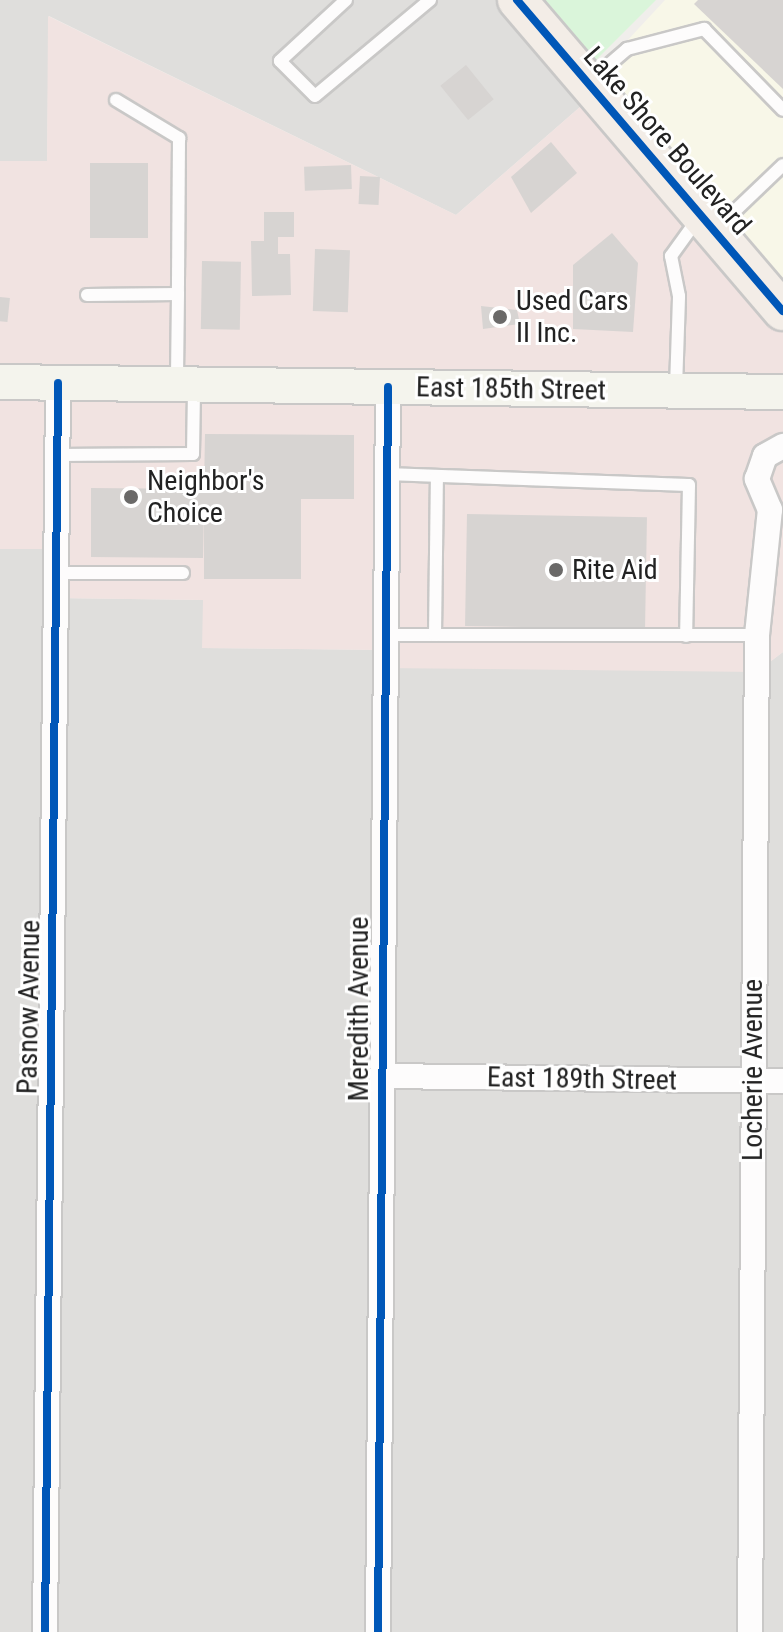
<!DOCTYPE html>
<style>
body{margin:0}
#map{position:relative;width:783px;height:1632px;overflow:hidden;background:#f0eeeb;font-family:"Roboto Condensed",sans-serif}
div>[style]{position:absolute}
.residential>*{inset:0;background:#dfdedc}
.commercial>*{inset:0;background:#f1e3e1}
.education>*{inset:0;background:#f8f7e8}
.park>*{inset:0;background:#daf5da}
.building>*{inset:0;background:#d7d4d2;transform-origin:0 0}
.roads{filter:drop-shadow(2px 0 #c9c8c7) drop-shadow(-2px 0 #c9c8c7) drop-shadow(0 2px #c9c8c7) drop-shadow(0 -2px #c9c8c7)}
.lane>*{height:12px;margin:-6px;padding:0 6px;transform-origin:6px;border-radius:6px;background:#fdfcfc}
.street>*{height:24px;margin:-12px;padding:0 12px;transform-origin:12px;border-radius:12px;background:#fdfcfc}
.secondary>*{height:34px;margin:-17px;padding:0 17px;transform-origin:17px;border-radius:17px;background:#f4f4ed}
.primary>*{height:38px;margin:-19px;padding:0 19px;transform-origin:19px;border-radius:19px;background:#f3ede7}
.cycleway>*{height:8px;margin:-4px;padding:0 4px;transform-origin:4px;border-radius:4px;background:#0057b8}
.dots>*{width:22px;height:22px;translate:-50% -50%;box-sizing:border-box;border:4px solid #fff;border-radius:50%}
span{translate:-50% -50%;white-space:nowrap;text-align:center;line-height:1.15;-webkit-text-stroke:6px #fff;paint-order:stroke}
.street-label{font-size:28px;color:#222}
.poi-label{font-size:28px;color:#222}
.left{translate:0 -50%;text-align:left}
</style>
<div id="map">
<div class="residential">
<div style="clip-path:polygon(0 0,517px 0,596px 93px,456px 215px,49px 16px,47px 161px,0 161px)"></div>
<div style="clip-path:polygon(0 549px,56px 549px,56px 598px,203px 600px,203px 648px,382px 650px,756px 672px,783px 652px,783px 1632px,0 1632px)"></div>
</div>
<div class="commercial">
<div style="clip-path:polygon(48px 16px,456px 215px,596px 93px,783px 311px,783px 652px,757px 672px,382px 668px,382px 650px,202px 648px,203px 600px,55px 598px,56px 549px,0 549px,0 161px,47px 161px)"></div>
</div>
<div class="education">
<div style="clip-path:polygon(665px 0,783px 0,783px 311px,588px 83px)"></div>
</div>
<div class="park">
<div style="clip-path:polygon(517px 0,656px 0,581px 75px)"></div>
</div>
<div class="building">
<div style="clip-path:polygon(698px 0,783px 0,783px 89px,694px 4px)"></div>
<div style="left:466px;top:65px;width:44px;height:33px;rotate:51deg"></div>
<div style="clip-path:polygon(551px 142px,577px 173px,531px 213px,511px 177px)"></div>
<div style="left:90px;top:163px;width:58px;height:75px"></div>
<div style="left:351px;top:165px;width:24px;height:47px;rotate:88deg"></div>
<div style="left:360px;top:176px;width:20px;height:28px;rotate:3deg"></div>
<div style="clip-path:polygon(264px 212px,294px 212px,294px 237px,278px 237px,278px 254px,290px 254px,291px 295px,252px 296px,251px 241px,264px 241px)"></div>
<div style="clip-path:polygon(612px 233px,638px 263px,633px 332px,573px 329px,573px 265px)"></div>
<div style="left:315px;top:249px;width:35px;height:62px;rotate:2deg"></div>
<div style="left:202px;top:261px;width:39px;height:68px;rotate:1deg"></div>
<div style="left:0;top:297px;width:10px;height:24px;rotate:6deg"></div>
<div style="clip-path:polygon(481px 306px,517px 310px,520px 324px,483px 329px)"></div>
<div style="clip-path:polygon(205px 434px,354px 435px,354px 499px,301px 499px,301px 579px,204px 579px,204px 509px,203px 558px,91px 557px,91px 488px,204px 489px)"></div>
<div style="left:467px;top:514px;width:180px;height:112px;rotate:1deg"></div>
</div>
<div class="roads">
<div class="lane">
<div style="left:346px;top:0;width:90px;rotate:137.3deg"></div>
<div style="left:280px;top:61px;width:49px;rotate:45deg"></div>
<div style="left:315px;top:96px;width:150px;rotate:-39.9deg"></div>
<div style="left:591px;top:80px;width:48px;rotate:-40.7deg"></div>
<div style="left:627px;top:49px;width:80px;rotate:-14.6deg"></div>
<div style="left:704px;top:29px;width:113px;rotate:45.7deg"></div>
<div style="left:116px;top:100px;width:74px;rotate:31.1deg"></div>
<div style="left:179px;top:138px;width:156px;rotate:90.4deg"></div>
<div style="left:717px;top:228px;width:91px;rotate:-43.7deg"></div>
<div style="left:87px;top:295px;width:91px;rotate:-0.6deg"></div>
<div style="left:178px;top:294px;width:87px;rotate:90.7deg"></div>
<div style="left:676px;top:388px;width:92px;rotate:-88.1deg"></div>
<div style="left:679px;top:296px;width:41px;rotate:-101.3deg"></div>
<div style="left:671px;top:256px;width:44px;rotate:-54.2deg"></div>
<div style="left:57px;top:455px;width:136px;rotate:-0.4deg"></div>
<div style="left:193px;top:454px;width:66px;rotate:-89.1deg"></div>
<div style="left:386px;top:474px;width:303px;rotate:2.1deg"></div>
<div style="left:689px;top:485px;width:151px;rotate:91.1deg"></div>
<div style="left:55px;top:573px;width:128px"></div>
<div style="left:384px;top:635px;width:373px"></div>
<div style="left:435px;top:635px;width:159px;rotate:-89.3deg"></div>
</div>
<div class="street">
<div style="left:381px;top:1076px;width:402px;rotate:0.7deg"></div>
<div style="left:45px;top:1632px;width:1249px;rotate:-89.4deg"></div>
<div style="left:378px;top:1632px;width:1245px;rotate:-89.54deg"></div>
<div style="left:750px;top:1632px;width:997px;rotate:-89.6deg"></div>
<div style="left:757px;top:635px;width:126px;rotate:-84.1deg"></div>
<div style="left:770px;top:510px;width:34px;rotate:-113deg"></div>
<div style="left:757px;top:479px;width:24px;rotate:-71deg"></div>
<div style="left:765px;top:456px;width:21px;rotate:-29deg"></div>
</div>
<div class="secondary">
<div style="left:0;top:382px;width:783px;rotate:0.73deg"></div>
</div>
<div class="primary">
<div style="left:517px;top:0;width:409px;rotate:49.5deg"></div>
</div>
</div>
<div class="cycleway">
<div style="left:517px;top:0;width:409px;rotate:49.5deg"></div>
<div style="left:45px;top:1632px;width:1249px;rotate:-89.4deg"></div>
<div style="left:378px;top:1632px;width:1245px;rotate:-89.54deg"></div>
</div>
<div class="dots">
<div style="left:500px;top:317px;background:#6a6968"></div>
<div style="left:131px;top:497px;background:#6a6968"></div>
<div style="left:556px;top:570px;background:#6a6968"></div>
</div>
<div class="street-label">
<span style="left:667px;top:141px;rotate:49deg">Lake Shore Boulevard</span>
<span style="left:511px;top:389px;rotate:1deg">East 185th Street</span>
<span style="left:29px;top:1007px;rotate:-89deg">Pasnow Avenue</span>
<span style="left:359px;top:1009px;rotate:-90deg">Meredith Avenue</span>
<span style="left:753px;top:1070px;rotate:-90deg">Locherie Avenue</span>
<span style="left:582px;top:1079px;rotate:1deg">East 189th Street</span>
</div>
<div class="poi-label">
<span class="left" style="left:516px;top:317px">Used Cars<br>II Inc.</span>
<span class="left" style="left:147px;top:497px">Neighbor's<br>Choice</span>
<span class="left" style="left:572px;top:570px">Rite Aid</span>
</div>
</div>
